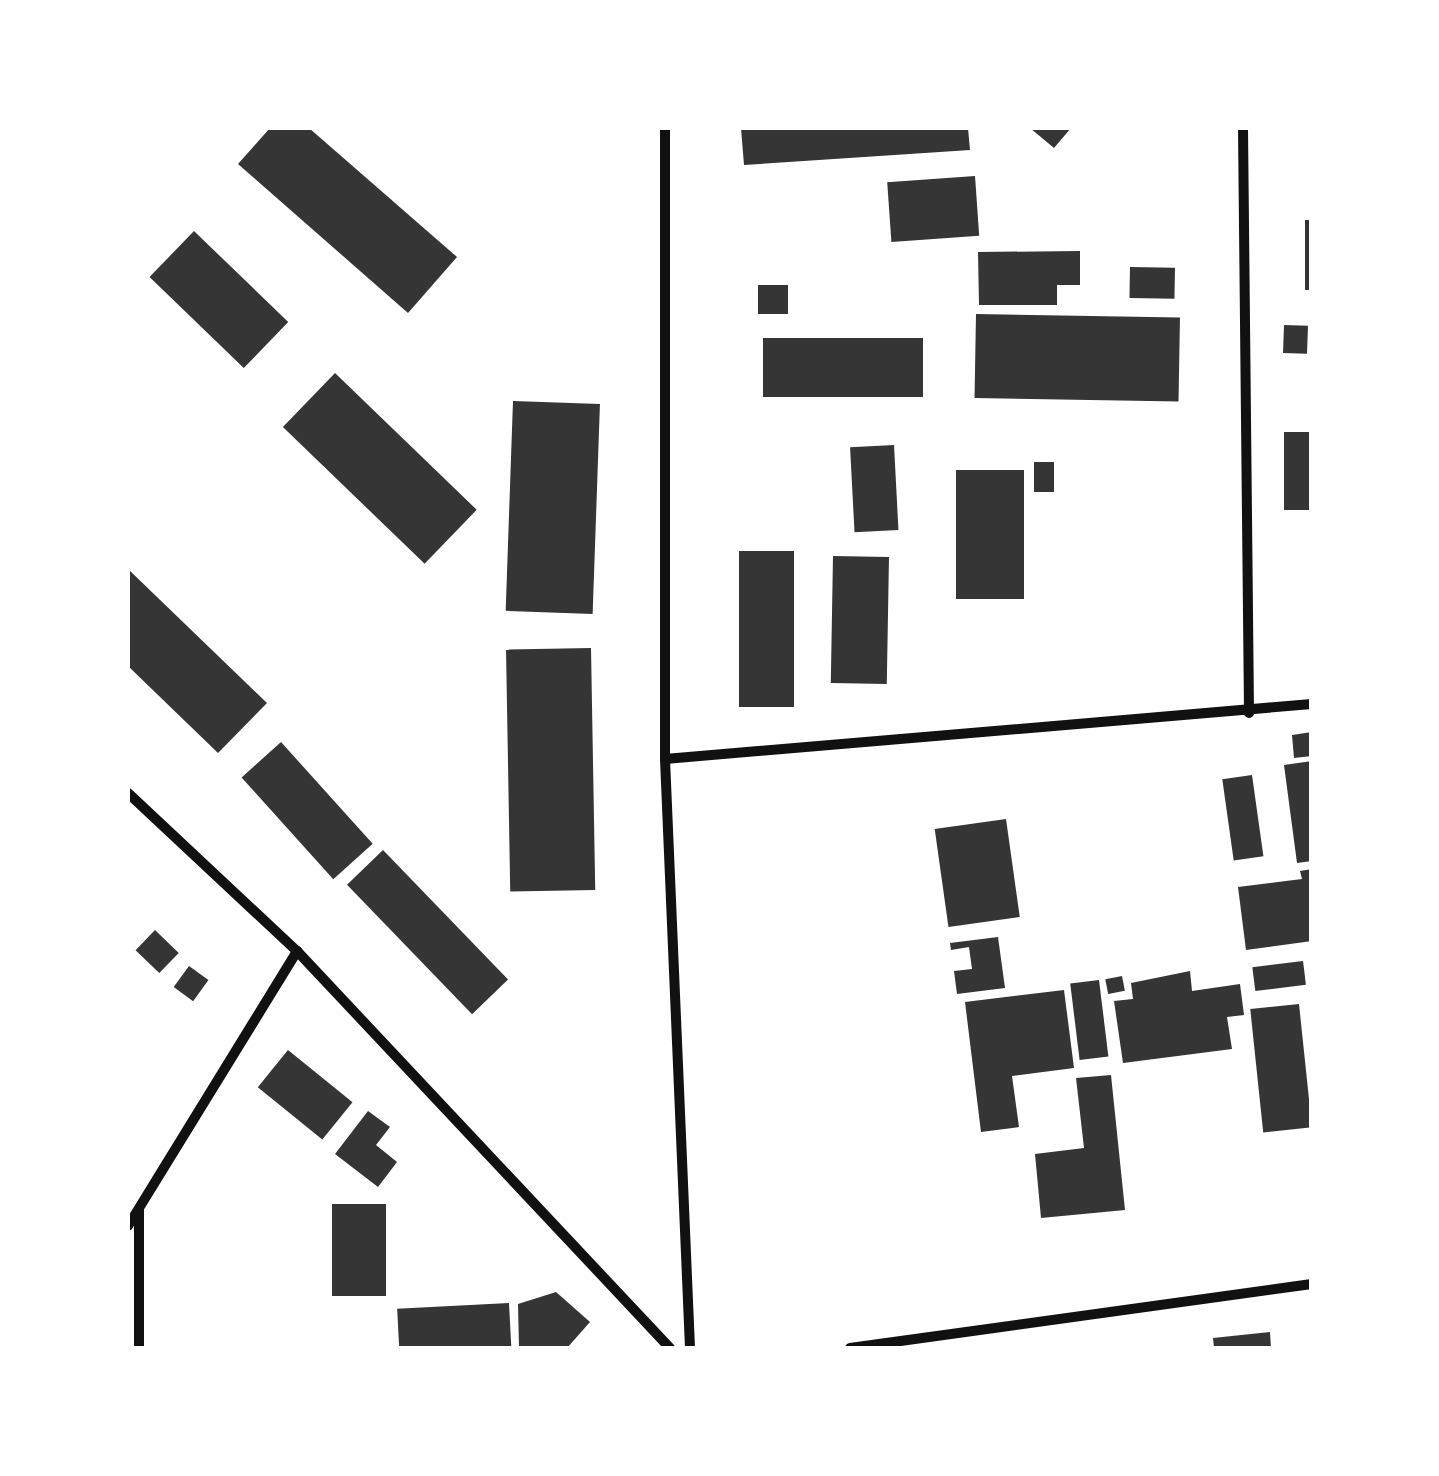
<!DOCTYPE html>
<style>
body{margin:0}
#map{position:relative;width:1439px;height:1476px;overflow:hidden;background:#fff;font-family:Rubik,sans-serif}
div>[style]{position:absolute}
.building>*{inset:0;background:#353535;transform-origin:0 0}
.minor>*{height:10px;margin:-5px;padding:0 5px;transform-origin:5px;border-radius:5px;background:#111}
span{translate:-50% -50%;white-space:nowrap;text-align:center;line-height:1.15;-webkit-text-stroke:9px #fff;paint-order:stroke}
.frame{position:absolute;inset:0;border:130px solid #fff;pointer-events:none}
</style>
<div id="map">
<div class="building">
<div style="clip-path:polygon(270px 128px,309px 128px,457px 257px,408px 313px,238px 164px)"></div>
<div style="clip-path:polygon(741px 128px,968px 128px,970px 150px,744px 165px)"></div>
<div style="clip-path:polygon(1030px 128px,1071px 128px,1054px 148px)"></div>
<div style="left:975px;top:176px;width:60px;height:88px;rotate:86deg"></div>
<div style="left:1305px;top:220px;width:7px;height:70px"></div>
<div style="left:194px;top:231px;width:131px;height:64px;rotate:44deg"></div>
<div style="clip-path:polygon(1080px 251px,1080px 285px,1057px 285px,1057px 305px,979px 305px,978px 252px)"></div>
<div style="left:1130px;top:267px;width:45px;height:31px;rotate:1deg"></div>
<div style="left:758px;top:285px;width:30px;height:29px"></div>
<div style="left:976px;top:314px;width:204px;height:84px;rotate:1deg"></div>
<div style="left:1284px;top:325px;width:24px;height:28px;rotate:2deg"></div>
<div style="left:763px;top:338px;width:160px;height:59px"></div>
<div style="left:335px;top:373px;width:197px;height:75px;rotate:44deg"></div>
<div style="left:513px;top:401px;width:87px;height:210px;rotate:2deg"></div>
<div style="left:1284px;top:432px;width:28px;height:78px"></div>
<div style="left:894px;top:445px;width:85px;height:44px;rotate:87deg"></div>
<div style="left:1034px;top:462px;width:20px;height:30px"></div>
<div style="left:1024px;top:470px;width:129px;height:68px;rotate:90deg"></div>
<div style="left:739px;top:551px;width:55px;height:156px"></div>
<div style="left:833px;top:556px;width:56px;height:127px;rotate:1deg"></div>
<div style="clip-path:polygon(128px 569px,267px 703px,218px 753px,128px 666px)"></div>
<div style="left:591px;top:648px;width:242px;height:85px;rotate:89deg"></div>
<div style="clip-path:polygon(1312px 732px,1312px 756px,1294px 758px,1292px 735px)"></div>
<div style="left:281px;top:742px;width:137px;height:53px;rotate:48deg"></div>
<div style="clip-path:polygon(1312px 761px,1312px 861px,1297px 863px,1284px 765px)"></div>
<div style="left:1252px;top:775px;width:82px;height:30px;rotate:82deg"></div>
<div style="left:1006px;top:819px;width:99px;height:72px;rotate:82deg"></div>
<div style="left:383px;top:850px;width:180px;height:50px;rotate:46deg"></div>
<div style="clip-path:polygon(1312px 869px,1312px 941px,1246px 950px,1238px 887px,1302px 879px,1300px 871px)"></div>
<div style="left:155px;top:930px;width:33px;height:28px;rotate:44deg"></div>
<div style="clip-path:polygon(998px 937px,1005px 988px,957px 994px,954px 971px,972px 969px,969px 947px,951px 950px,950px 943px)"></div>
<div style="left:1303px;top:961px;width:24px;height:51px;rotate:83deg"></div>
<div style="left:189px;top:966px;width:24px;height:26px;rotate:36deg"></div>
<div style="clip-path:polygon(1190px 971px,1192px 991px,1240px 984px,1244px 1015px,1227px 1017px,1232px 1049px,1123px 1063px,1114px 1001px,1133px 999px,1131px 983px)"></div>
<div style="left:1122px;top:976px;width:15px;height:17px;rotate:79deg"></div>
<div style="left:1099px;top:980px;width:77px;height:29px;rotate:83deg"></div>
<div style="clip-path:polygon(1064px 990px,1074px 1068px,1012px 1076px,1019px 1127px,981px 1132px,965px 1002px)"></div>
<div style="left:1299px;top:1004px;width:124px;height:49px;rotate:84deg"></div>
<div style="left:288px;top:1050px;width:83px;height:48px;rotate:39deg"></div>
<div style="clip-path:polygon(1111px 1075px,1125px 1210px,1041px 1218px,1035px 1154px,1084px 1148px,1076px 1078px)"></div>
<div style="clip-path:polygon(368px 1111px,390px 1127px,376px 1145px,397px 1162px,378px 1187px,335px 1154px)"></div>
<div style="left:332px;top:1204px;width:54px;height:92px"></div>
<div style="clip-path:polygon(556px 1292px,590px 1322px,567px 1348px,519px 1348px,518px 1304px)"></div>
<div style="left:509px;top:1303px;width:45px;height:112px;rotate:87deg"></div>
<div style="clip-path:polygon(1270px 1332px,1271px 1348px,1214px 1348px,1213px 1338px)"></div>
</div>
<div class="minor">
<div style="left:665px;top:128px;width:631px;rotate:90deg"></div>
<div style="left:665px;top:759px;width:590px;rotate:87.57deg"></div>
<div style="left:1243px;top:128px;width:585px;rotate:89.41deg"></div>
<div style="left:665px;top:759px;width:649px;rotate:-4.86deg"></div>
<div style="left:128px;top:793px;width:231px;rotate:43.1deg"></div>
<div style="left:297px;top:951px;width:545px;rotate:46.79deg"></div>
<div style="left:128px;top:1226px;width:323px;rotate:-58.4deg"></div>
<div style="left:139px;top:1348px;width:138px;rotate:-90deg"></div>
<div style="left:850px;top:1348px;width:466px;rotate:-7.9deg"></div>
</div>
<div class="frame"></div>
</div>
